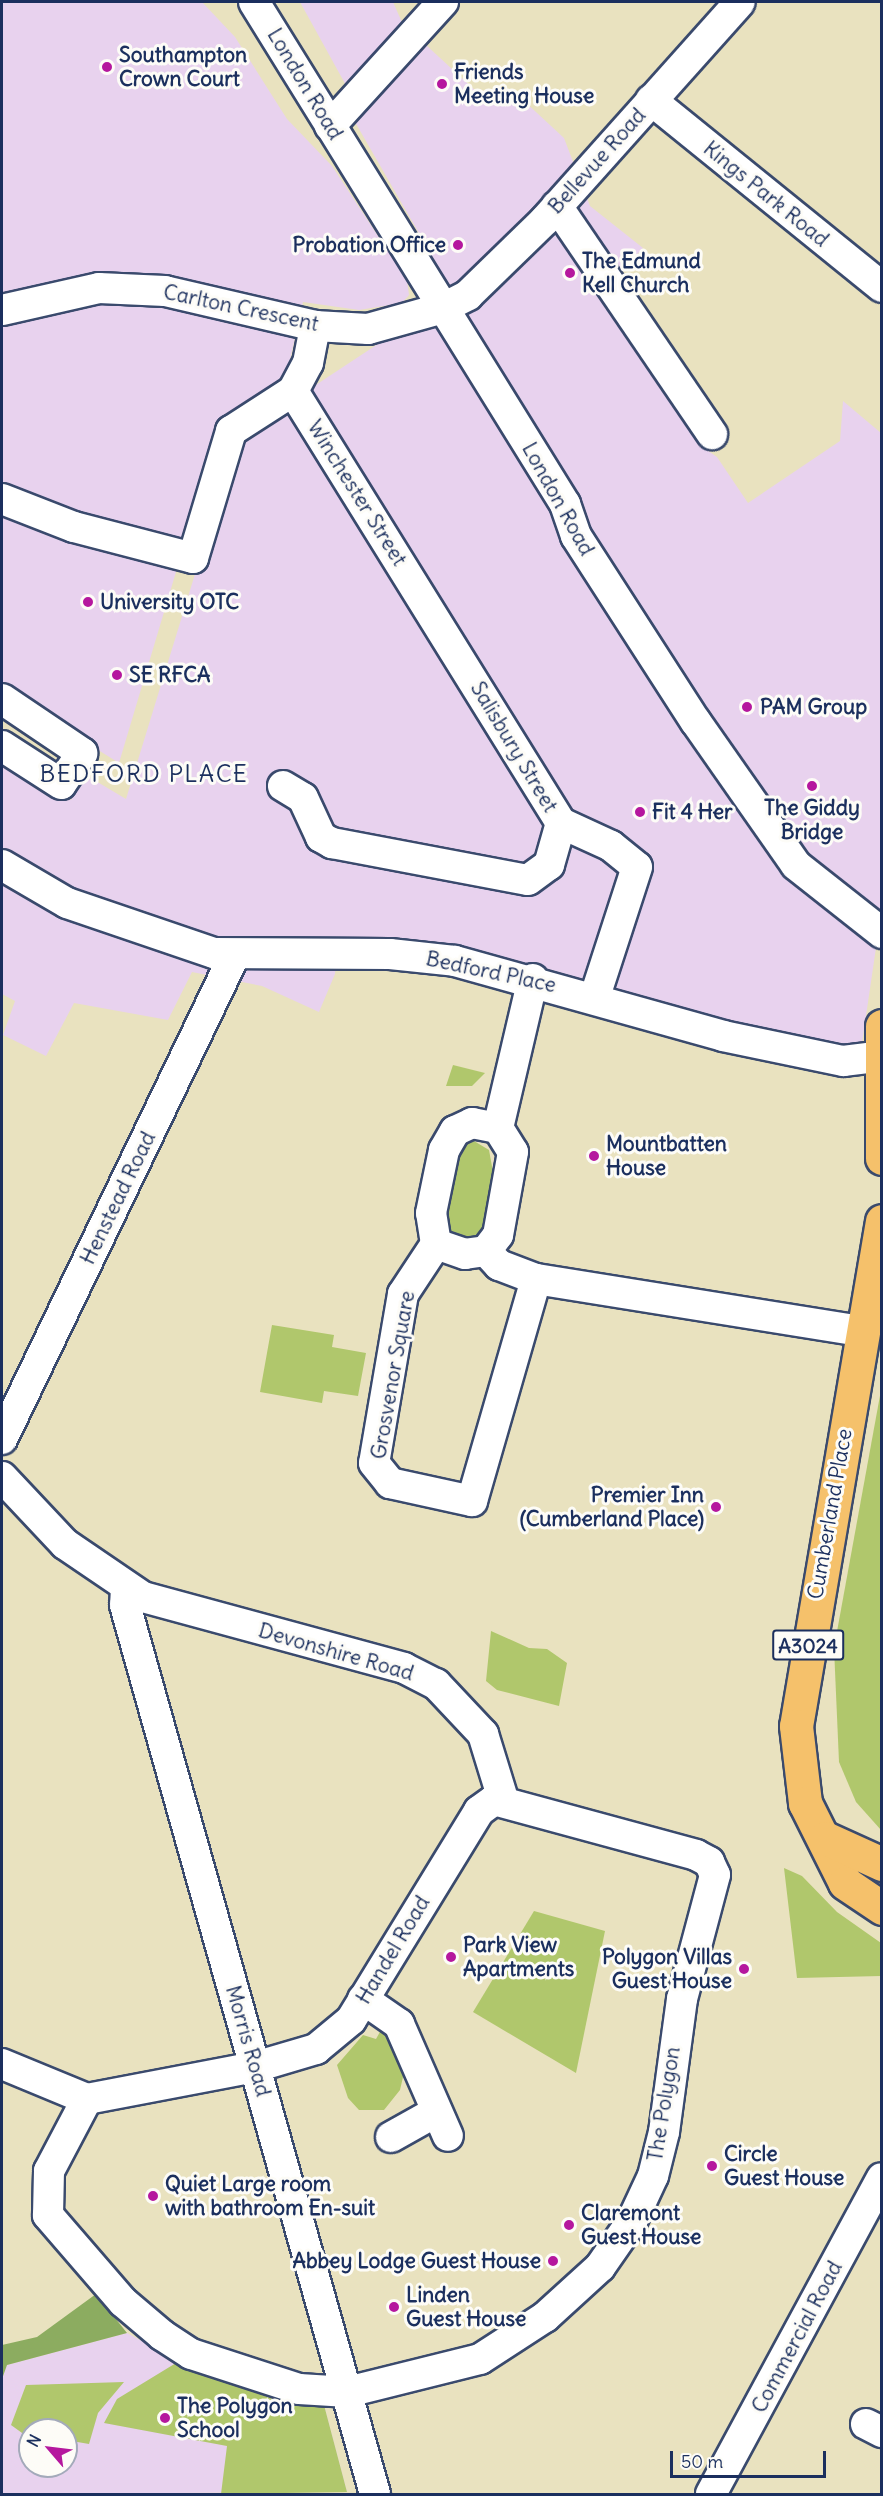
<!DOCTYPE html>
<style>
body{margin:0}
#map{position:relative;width:883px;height:2496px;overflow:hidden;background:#e9e2bf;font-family:Delius,sans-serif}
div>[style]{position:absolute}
.built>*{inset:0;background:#e8d2ee}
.green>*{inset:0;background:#b0c76c}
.forest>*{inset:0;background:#8cac60}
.roads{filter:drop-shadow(2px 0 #3a4a6d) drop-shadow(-2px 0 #3a4a6d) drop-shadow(0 2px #3a4a6d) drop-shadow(0 -2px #3a4a6d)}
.minor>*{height:30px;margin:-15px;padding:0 15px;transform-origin:15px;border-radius:15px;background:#fff}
.major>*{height:33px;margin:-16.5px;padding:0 16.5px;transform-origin:16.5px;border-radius:16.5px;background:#f5c16b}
.dots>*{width:16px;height:16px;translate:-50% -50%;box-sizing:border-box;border:3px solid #fdfcf7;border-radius:50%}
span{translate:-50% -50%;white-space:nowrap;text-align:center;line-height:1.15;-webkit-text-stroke:6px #fdfcf7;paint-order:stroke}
.shield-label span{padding:2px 4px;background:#fdfcf7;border:2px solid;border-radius:4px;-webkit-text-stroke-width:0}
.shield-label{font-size:20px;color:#1b2f5e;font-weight:700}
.poi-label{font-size:21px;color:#1b2f5e;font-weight:700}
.left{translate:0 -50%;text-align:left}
.right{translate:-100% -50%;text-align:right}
.street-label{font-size:21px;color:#1b2f5e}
.quarter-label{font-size:24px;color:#1b2f5e;letter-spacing:1.5px}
.frame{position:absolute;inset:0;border:3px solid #1b2f5e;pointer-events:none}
.north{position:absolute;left:18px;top:2418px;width:60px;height:60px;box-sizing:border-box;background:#fdfcf7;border:2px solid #a3aaba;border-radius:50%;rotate:298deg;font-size:16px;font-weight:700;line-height:24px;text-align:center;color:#1b2f5e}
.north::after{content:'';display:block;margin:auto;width:21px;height:27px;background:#b5179e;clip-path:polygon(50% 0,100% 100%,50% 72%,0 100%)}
.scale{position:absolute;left:670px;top:2451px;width:156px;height:27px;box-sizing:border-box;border:3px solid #1b2f5e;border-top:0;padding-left:8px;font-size:18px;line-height:21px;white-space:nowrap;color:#1b2f5e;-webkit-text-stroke:4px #fdfcf7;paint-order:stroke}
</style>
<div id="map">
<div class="built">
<div style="clip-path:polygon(2px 2px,202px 2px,235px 37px,287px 119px,332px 166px,407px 280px,409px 295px,402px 303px,359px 310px,303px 302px,285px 382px,218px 431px,119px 763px,2px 690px)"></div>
<div style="clip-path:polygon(300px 2px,393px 2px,405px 29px,348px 89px)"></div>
<div style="clip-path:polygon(426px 45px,478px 93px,523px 100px,564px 138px,590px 206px,643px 248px,603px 291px,701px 446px,717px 457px,748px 503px,840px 441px,843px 401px,881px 433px,882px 907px,862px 1043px,836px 1049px,734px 1026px,555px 971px,453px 949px,337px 946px,335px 974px,319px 1012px,262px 986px,192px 972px,168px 1020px,74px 1003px,46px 1056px,3px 1035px,15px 1001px,2px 994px,2px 755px,71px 800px,84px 774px,126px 799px,237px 437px,387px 338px,466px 315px,355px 122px)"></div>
<div style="clip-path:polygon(evenodd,127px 2333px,221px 2383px,273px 2399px,324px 2405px,347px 2492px,2px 2494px,2px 2379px,7px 2365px,127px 2333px,30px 2430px,66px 2430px,66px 2466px,30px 2466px,30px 2430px)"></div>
</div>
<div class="green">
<div style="clip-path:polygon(453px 1065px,485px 1073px,472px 1086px,446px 1086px)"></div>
<div style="clip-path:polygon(474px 1141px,489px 1150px,493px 1172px,483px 1230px,474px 1241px,440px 1232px,447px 1167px,463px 1142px)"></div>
<div style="clip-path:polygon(272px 1325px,334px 1335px,332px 1347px,366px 1353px,358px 1396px,324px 1391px,322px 1403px,260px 1392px)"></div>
<div style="clip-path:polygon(881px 1390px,882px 1830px,881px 1830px,856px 1802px,839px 1762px,834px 1648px)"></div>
<div style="clip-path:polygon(491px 1631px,529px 1648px,547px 1649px,567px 1663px,559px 1706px,497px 1690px,486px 1681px)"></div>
<div style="clip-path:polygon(784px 1868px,802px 1876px,837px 1912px,881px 1943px,881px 1976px,797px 1978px)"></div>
<div style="clip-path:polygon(534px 1911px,605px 1931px,576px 2073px,473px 2012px)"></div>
<div style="clip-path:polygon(386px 2021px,406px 2064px,400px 2090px,384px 2110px,359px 2110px,348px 2098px,337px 2065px,363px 2035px,376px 2039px)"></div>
<div style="clip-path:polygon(176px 2363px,273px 2399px,324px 2405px,347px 2492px,221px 2494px,227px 2446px,104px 2423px,117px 2399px)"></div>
<div style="clip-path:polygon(124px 2382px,98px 2413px,89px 2444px,66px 2440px,66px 2430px,30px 2430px,29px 2438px,11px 2425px,26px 2385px)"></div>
</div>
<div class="forest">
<div style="clip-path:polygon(96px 2294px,127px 2333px,7px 2365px,2px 2379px,2px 2345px,37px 2337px)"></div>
</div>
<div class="roads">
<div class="minor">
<div style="left:254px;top:2px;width:591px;rotate:58.22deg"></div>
<div style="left:565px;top:504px;width:34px;rotate:71deg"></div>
<div style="left:576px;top:536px;width:221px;rotate:57.2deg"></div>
<div style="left:696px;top:722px;width:174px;rotate:55deg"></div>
<div style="left:796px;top:865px;width:110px;rotate:38.3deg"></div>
<div style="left:651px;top:100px;width:297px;rotate:39deg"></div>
<div style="left:330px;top:126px;width:168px;rotate:-47.7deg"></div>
<div style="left:557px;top:206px;width:276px;rotate:55.8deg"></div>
<div style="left:2px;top:310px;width:99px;rotate:-12.8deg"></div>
<div style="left:99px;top:288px;width:66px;rotate:2.6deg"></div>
<div style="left:165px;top:291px;width:154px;rotate:13.1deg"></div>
<div style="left:315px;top:326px;width:53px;rotate:3.2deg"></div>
<div style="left:368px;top:329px;width:78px;rotate:-15.6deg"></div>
<div style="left:443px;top:308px;width:28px;rotate:-27deg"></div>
<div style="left:468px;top:295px;width:107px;rotate:-44.2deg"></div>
<div style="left:545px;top:220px;width:292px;rotate:-48.2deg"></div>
<div style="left:293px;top:391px;width:508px;rotate:58.19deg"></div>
<div style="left:561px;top:823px;width:55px;rotate:24.7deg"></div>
<div style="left:611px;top:846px;width:33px;rotate:39deg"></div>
<div style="left:637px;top:867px;width:136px;rotate:108deg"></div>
<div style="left:2px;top:499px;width:77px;rotate:21.3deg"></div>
<div style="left:74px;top:527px;width:123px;rotate:14.6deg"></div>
<div style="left:193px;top:558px;width:133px;rotate:-73.3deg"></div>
<div style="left:231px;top:431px;width:74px;rotate:-32.8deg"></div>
<div style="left:293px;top:391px;width:32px;rotate:-62deg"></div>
<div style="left:308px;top:363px;width:38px;rotate:-79deg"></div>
<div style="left:2px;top:699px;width:97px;rotate:34deg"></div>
<div style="left:82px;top:753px;width:37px;rotate:124deg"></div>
<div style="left:61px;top:784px;width:70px;rotate:-147.2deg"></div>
<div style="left:283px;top:786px;width:23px;rotate:31deg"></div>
<div style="left:303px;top:798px;width:43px;rotate:65.2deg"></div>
<div style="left:321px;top:837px;width:13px;rotate:29deg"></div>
<div style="left:332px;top:843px;width:199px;rotate:10.7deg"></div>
<div style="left:528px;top:880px;width:26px;rotate:-36deg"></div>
<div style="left:549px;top:865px;width:44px;rotate:-74.1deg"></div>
<div style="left:2px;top:865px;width:75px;rotate:30.3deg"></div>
<div style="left:67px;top:903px;width:155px;rotate:18.8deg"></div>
<div style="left:214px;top:953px;width:176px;rotate:0.3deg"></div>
<div style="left:390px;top:954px;width:65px;rotate:6.1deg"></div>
<div style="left:455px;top:961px;width:278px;rotate:15.6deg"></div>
<div style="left:723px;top:1036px;width:123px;rotate:11.8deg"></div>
<div style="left:843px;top:1061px;width:39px;rotate:-7deg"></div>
<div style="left:472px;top:1123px;width:26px;rotate:11deg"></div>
<div style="left:498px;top:1128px;width:28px;rotate:58deg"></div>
<div style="left:513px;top:1152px;width:84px;rotate:100.2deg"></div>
<div style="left:498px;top:1235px;width:20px;rotate:127deg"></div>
<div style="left:486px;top:1251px;width:21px;rotate:172deg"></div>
<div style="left:465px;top:1254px;width:31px;rotate:-161deg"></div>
<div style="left:436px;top:1244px;width:31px;rotate:-99deg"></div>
<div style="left:431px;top:1213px;width:64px;rotate:-78.3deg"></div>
<div style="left:444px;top:1150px;width:22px;rotate:-60deg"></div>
<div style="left:455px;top:1131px;width:19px;rotate:-25deg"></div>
<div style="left:498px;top:1128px;width:153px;rotate:-76.8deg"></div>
<div style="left:436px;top:1244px;width:60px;rotate:123.4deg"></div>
<div style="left:403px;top:1294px;width:171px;rotate:99.7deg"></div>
<div style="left:374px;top:1463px;width:26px;rotate:51deg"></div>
<div style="left:390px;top:1483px;width:84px;rotate:12.4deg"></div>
<div style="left:472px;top:1501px;width:231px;rotate:-73.9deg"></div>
<div style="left:486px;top:1251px;width:19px;rotate:47deg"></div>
<div style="left:499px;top:1265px;width:40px;rotate:21deg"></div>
<div style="left:536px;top:1279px;width:330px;rotate:9.1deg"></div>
<div style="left:2px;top:1439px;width:536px;rotate:-64.34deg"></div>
<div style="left:2px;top:1477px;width:92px;rotate:46.8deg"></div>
<div style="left:65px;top:1544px;width:94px;rotate:34.2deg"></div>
<div style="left:143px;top:1597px;width:270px;rotate:15.2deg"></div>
<div style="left:404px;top:1668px;width:36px;rotate:27deg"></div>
<div style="left:436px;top:1684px;width:69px;rotate:46.8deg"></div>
<div style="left:483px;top:1734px;width:68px;rotate:72.9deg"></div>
<div style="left:126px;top:1588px;width:17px;rotate:93deg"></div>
<div style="left:125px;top:1605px;width:923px;rotate:74.29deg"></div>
<div style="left:363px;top:1999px;width:44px;rotate:34.8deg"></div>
<div style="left:399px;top:2024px;width:122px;rotate:66.4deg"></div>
<div style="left:2px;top:2064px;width:92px;rotate:22.4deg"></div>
<div style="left:87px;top:2099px;width:171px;rotate:-10.8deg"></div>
<div style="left:255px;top:2067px;width:64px;rotate:-16.4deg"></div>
<div style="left:316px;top:2049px;width:45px;rotate:-39.6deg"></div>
<div style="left:351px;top:2020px;width:245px;rotate:-58.5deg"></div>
<div style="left:479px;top:1811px;width:19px;rotate:-36deg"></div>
<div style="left:494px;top:1800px;width:209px;rotate:15.2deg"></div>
<div style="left:696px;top:1855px;width:15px;rotate:28deg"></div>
<div style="left:709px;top:1862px;width:14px;rotate:65deg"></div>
<div style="left:715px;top:1875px;width:128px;rotate:104.9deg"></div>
<div style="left:682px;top:1999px;width:134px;rotate:97.7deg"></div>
<div style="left:664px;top:2132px;width:45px;rotate:104deg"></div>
<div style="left:653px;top:2176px;width:50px;rotate:115deg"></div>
<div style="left:632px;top:2221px;width:56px;rotate:124.8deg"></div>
<div style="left:600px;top:2267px;width:74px;rotate:137.7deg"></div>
<div style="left:545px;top:2317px;width:77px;rotate:147.1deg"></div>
<div style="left:480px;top:2359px;width:136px;rotate:166deg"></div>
<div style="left:348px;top:2392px;width:49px;rotate:-176.5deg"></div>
<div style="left:299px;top:2389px;width:114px;rotate:-162deg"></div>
<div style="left:191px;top:2354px;width:35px;rotate:-147deg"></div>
<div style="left:162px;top:2335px;width:51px;rotate:-139.8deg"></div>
<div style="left:123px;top:2302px;width:115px;rotate:-130.8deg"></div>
<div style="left:48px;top:2215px;width:44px;rotate:-88.7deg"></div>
<div style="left:49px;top:2171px;width:81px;rotate:-62.2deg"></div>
<div style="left:391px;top:2137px;width:49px;rotate:-29.2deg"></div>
<div style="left:866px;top:2424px;width:18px;rotate:27deg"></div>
<div style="left:711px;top:2494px;width:359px;rotate:-61.6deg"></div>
</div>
<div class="major">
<div style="left:882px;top:1026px;width:132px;rotate:90deg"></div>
<div style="left:882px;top:1221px;width:512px;rotate:99.66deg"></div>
<div style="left:796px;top:1726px;width:78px;rotate:83.3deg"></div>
<div style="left:805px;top:1803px;width:89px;rotate:63.4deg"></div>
<div style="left:845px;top:1883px;width:45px;rotate:34deg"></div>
<div style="left:825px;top:1838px;width:63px;rotate:24.5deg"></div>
</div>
</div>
<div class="dots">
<div style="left:107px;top:67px;background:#b5179e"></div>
<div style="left:442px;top:84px;background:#b5179e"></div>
<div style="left:458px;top:245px;background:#b5179e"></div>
<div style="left:570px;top:273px;background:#b5179e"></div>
<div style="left:88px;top:602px;background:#b5179e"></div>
<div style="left:117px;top:675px;background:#b5179e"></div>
<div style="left:747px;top:707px;background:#b5179e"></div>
<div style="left:812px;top:786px;background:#b5179e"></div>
<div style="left:640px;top:812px;background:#b5179e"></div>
<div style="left:594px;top:1156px;background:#b5179e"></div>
<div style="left:716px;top:1507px;background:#b5179e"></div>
<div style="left:451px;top:1957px;background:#b5179e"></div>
<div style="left:744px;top:1969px;background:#b5179e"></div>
<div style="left:712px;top:2166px;background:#b5179e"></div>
<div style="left:153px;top:2196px;background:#b5179e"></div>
<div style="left:569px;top:2225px;background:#b5179e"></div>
<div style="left:553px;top:2261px;background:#b5179e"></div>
<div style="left:394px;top:2307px;background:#b5179e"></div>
<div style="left:165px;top:2418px;background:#b5179e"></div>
</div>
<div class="shield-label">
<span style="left:808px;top:1645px">A3024</span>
</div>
<div class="poi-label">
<span class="left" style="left:119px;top:67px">Southampton<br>Crown Court</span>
<span class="left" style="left:454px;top:84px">Friends<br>Meeting House</span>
<span class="right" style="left:446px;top:245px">Probation Office</span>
<span class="left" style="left:582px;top:273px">The Edmund<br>Kell Church</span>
<span class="left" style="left:100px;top:602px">University OTC</span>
<span class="left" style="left:129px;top:675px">SE RFCA</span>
<span class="left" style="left:760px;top:707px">PAM Group</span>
<span style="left:812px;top:820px">The Giddy<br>Bridge</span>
<span class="left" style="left:652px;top:812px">Fit 4 Her</span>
<span class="left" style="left:606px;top:1156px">Mountbatten<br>House</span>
<span class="right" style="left:704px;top:1507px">Premier Inn<br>(Cumberland Place)</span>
<span class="left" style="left:463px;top:1957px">Park View<br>Apartments</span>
<span class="right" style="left:732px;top:1969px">Polygon Villas<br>Guest House</span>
<span class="left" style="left:724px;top:2166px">Circle<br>Guest House</span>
<span class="left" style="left:165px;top:2196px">Quiet Large room<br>with bathroom En-suit</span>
<span class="left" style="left:581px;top:2225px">Claremont<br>Guest House</span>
<span class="right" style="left:541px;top:2261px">Abbey Lodge Guest House</span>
<span class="left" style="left:406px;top:2307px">Linden<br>Guest House</span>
<span class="left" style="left:177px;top:2418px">The Polygon<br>School</span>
</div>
<div class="street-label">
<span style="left:305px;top:84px;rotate:59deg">London Road</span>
<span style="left:597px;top:161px;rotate:-48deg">Bellevue Road</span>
<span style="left:766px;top:194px;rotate:39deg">Kings Park Road</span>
<span style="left:241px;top:308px;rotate:12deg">Carlton Crescent</span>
<span style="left:357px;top:493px;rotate:58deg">Winchester Street</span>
<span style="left:558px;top:499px;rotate:61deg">London Road</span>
<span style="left:514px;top:747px;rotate:59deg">Salisbury Street</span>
<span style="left:491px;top:972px;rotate:12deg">Bedford Place</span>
<span style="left:118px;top:1198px;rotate:-64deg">Henstead Road</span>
<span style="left:393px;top:1375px;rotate:-80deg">Grosvenor Square</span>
<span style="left:830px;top:1514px;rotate:-80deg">Cumberland Place</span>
<span style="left:336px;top:1652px;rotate:16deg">Devonshire Road</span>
<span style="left:393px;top:1950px;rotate:-59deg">Handel Road</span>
<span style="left:248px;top:2041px;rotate:74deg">Morris Road</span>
<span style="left:664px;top:2104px;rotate:-81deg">The Polygon</span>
<span style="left:797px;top:2337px;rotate:-62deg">Commercial Road</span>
</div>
<div class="quarter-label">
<span style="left:144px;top:774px">BEDFORD PLACE</span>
</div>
<div class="frame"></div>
<div class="north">N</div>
<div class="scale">50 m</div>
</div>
